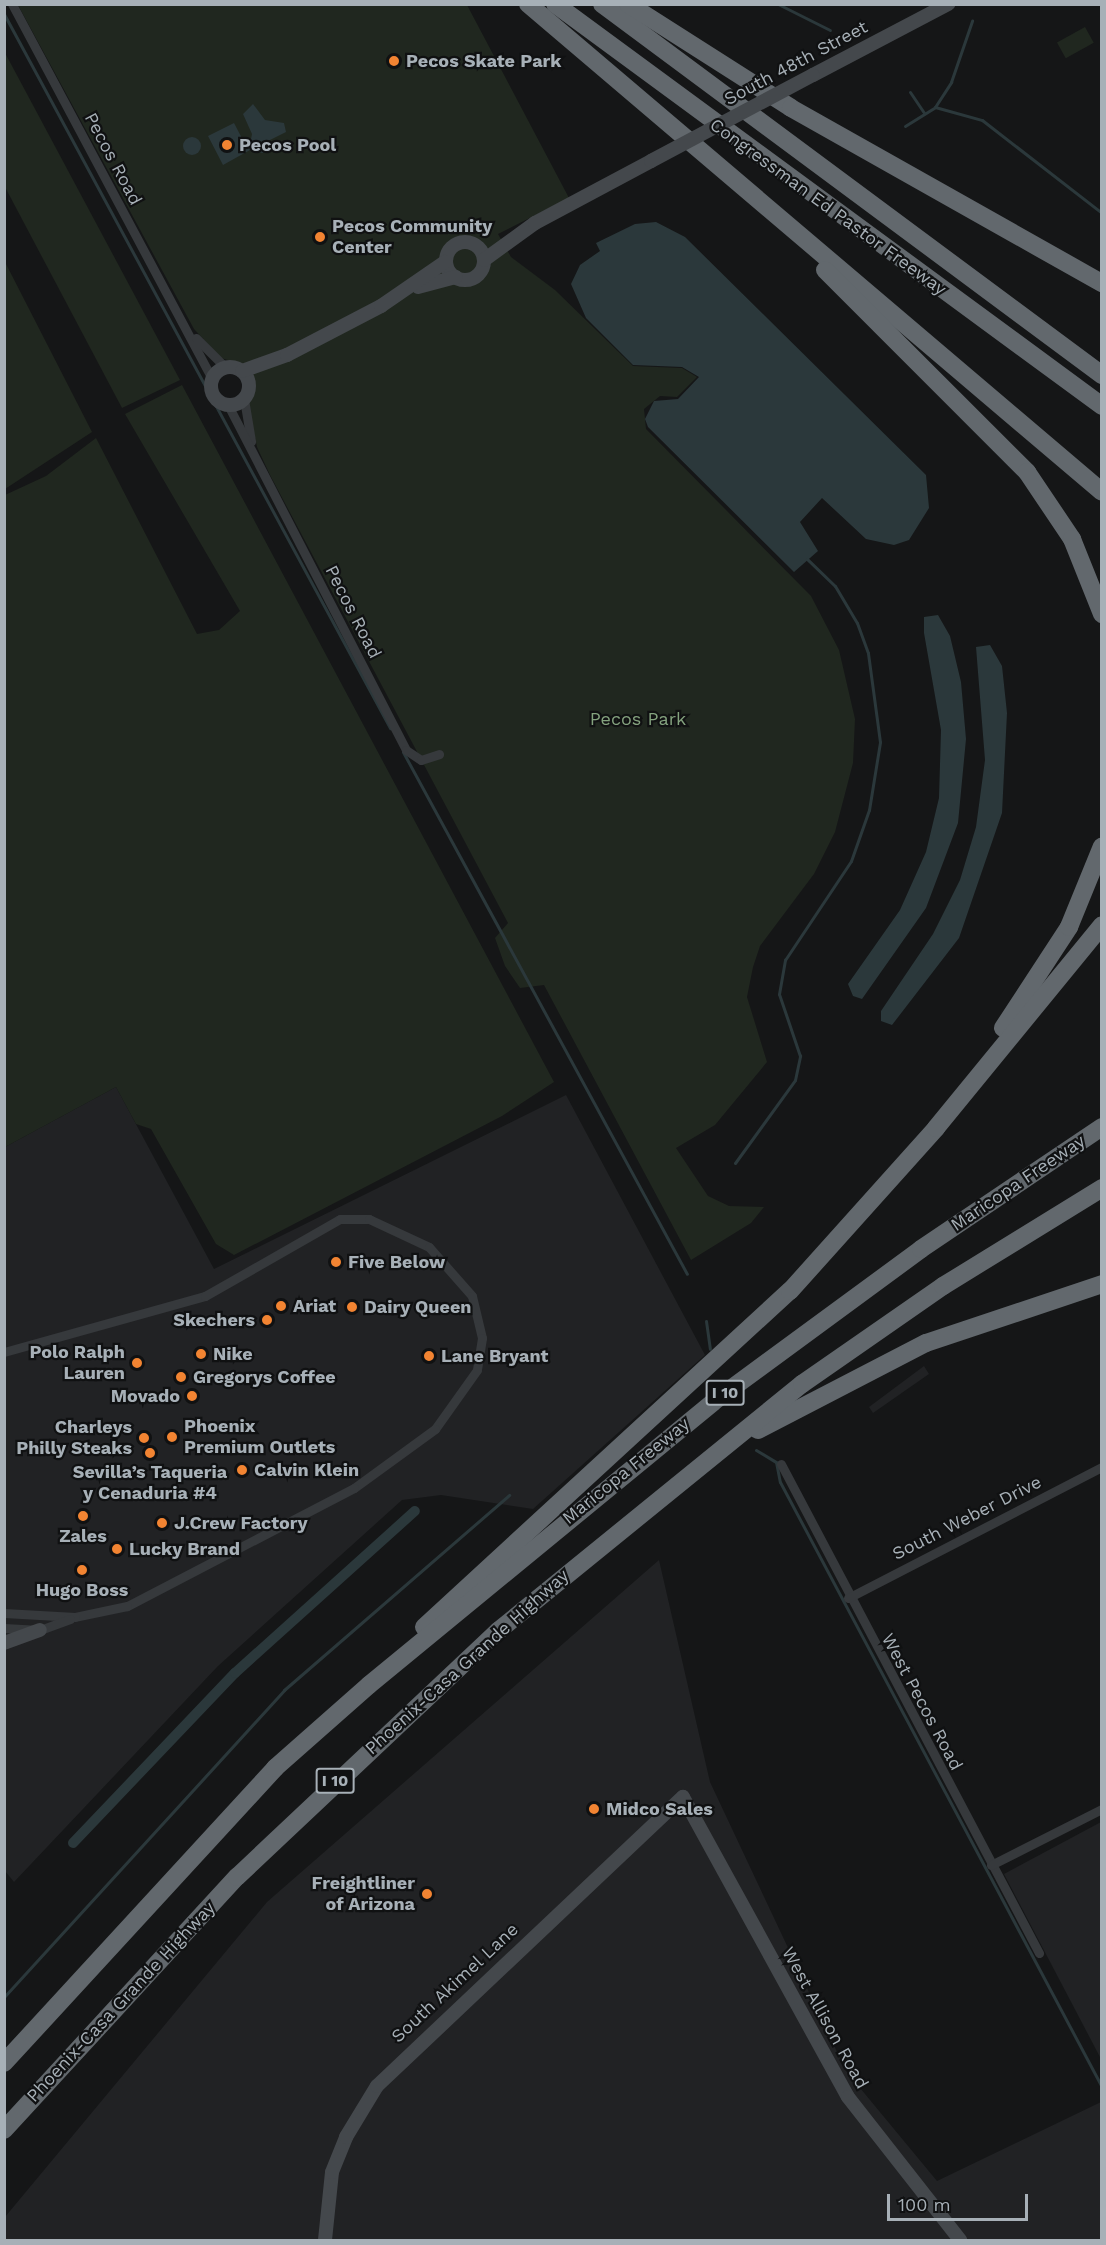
<!DOCTYPE html>
<meta charset="utf-8">
<style>
body{margin:0}
#map{position:relative;width:1106px;height:2245px;overflow:hidden;background:#151617;font-family:"Work Sans",sans-serif}
div>[style]{position:absolute}
.built>*{inset:0;background:#212224}
.green>*{inset:0;background:#20271f;transform-origin:0 0}
.water>*{inset:0;background:#2b383b}
.round{border-radius:50%}
.stream>*{height:3px;margin:-1.5px;padding:0 1.5px;transform-origin:1.5px;border-radius:1.5px;background:#2b383b}
.canal>*{height:10px;margin:-5px;padding:0 5px;transform-origin:5px;border-radius:5px;background:#2b383b}
.street>*{height:9px;margin:-4.5px;padding:0 4.5px;transform-origin:4.5px;border-radius:4.5px;background:#36393c}
.secondary>*{height:14px;margin:-7px;padding:0 7px;transform-origin:7px;border-radius:7px;background:#44484c}
.secondary>.ring{margin:-7px;padding:0;box-sizing:content-box;background:none;border:14px solid #44484c;border-radius:50%}
.highway>*{height:18px;margin:-9px;padding:0 9px;transform-origin:9px;border-radius:9px;background:#62686d}
.secondary-bridge>*{height:14px;margin:-7px;padding:0 7px;transform-origin:7px;border-radius:7px;background:#44484c}
.dots>*{width:16px;height:16px;translate:-50% -50%;box-sizing:border-box;border:3px solid #101112;border-radius:50%}
span{translate:-50% -50%;white-space:nowrap;text-align:center;line-height:1.15;-webkit-text-stroke:4.5px #101112;paint-order:stroke}
.shield-label span{padding:2px 4px;background:#101112;border:2px solid;border-radius:4px;-webkit-text-stroke-width:0}
.shield-label{font-size:16px;color:#a7b0b7;font-weight:700}
.poi-label{font-size:18px;color:#a7b0b7;font-weight:700}
.left{translate:0 -50%;text-align:left}
.right{translate:-100% -50%;text-align:right}
.street-label{font-size:18px;color:#a7b0b7}
.park-label{font-size:18px;color:#84a27e}
.frame{position:absolute;inset:0;border:6px solid #a7b0b7;pointer-events:none}
.scale{position:absolute;left:887px;top:2194px;width:141px;height:27px;box-sizing:border-box;border:3px solid #a7b0b7;border-top:0;padding-left:8px;font-size:18px;line-height:21px;white-space:nowrap;color:#a7b0b7;-webkit-text-stroke:4px #101112;paint-order:stroke}
</style>
<div id="map">
<div class="built">
<div style="clip-path:polygon(116px 1087px,214px 1269px,566px 1095px,705px 1355px,533px 1509px,441px 1495px,402px 1500px,218px 1666px,14px 1882px,5px 1871px,5px 1147px)"></div>
<div style="clip-path:polygon(924px 1366px,929px 1374px,873px 1413px,869px 1407px)"></div>
<div style="clip-path:polygon(659px 1560px,710px 1782px,846px 2071px,937px 2181px,1101px 2102px,1101px 2240px,5px 2240px,5px 2217px,267px 1902px)"></div>
<div style="clip-path:polygon(1101px 1822px,1101px 2059px,1004px 1874px)"></div>
</div>
<div class="green">
<div style="clip-path:polygon(18px 5px,467px 5px,569px 198px,498px 234px,511px 257px,555px 290px,633px 366px,682px 368px,697px 377px,677px 397px,660px 396px,644px 409px,646px 429px,811px 596px,839px 650px,855px 719px,853px 763px,835px 832px,814px 874px,760px 946px,753px 967px,747px 997px,767px 1062px,715px 1125px,676px 1148px,708px 1196px,729px 1206px,764px 1207px,751px 1223px,691px 1260px,544px 985px,520px 988px,505px 966px,495px 938px,508px 923px,270px 475px,257px 447px,248px 404px,252px 396px,234px 362px,221px 358px,194px 329px)"></div>
<div style="left:1085px;top:27px;width:18px;height:32px;rotate:61deg"></div>
<div style="clip-path:polygon(4px 51px,180px 380px,122px 408px,5px 187px)"></div>
<div style="clip-path:polygon(5px 262px,92px 432px,5px 489px,4px 489px)"></div>
<div style="clip-path:polygon(182px 385px,554px 1082px,502px 1116px,234px 1255px,216px 1244px,151px 1129px,136px 1124px,116px 1087px,5px 1147px,5px 495px,46px 476px,96px 438px,197px 634px,219px 630px,240px 611px,125px 414px)"></div>
</div>
<div class="water">
<div style="clip-path:polygon(253px 104px,265px 120px,284px 123px,286px 132px,268px 141px,263px 153px,250px 150px,223px 165px,208px 136px,234px 123px,245px 144px,250px 144px,252px 134px,243px 114px)"></div>
<div class="round" style="left:183px;top:137px;width:18px;height:18px"></div>
<div style="clip-path:polygon(656px 222px,685px 237px,926px 475px,929px 508px,909px 540px,894px 545px,866px 539px,822px 498px,800px 522px,818px 551px,794px 572px,648px 427px,645px 419px,654px 401px,678px 399px,699px 377px,682px 367px,633px 365px,586px 318px,571px 284px,580px 265px,600px 251px,596px 243px,635px 224px)"></div>
<div style="clip-path:polygon(938px 615px,950px 636px,961px 682px,966px 739px,958px 823px,926px 908px,862px 999px,853px 996px,848px 984px,900px 910px,926px 852px,939px 798px,941px 730px,924px 633px,924px 617px)"></div>
<div style="clip-path:polygon(990px 645px,1002px 666px,1007px 713px,1002px 813px,959px 938px,892px 1025px,881px 1021px,881px 1011px,933px 934px,960px 880px,976px 827px,985px 760px,976px 647px)"></div>
</div>
<div class="stream">
<div style="left:778px;top:4px;width:58px;rotate:26.6deg"></div>
<div style="left:4px;top:14px;width:812px;rotate:61.6deg"></div>
<div style="left:910px;top:92px;width:25px;rotate:56deg"></div>
<div style="left:935px;top:107px;width:30px;rotate:-57deg"></div>
<div style="left:951px;top:82px;width:65px;rotate:-71deg"></div>
<div style="left:905px;top:126px;width:36px;rotate:-32deg"></div>
<div style="left:935px;top:107px;width:49px;rotate:15.5deg"></div>
<div style="left:982px;top:120px;width:152px;rotate:37.8deg"></div>
<div style="left:403px;top:752px;width:594px;rotate:61.45deg"></div>
<div style="left:735px;top:1163px;width:102px;rotate:-54.1deg"></div>
<div style="left:795px;top:1080px;width:25px;rotate:-78deg"></div>
<div style="left:800px;top:1056px;width:65px;rotate:-108.7deg"></div>
<div style="left:779px;top:994px;width:35px;rotate:-80deg"></div>
<div style="left:785px;top:960px;width:119px;rotate:-56.3deg"></div>
<div style="left:851px;top:861px;width:54px;rotate:-70.6deg"></div>
<div style="left:869px;top:810px;width:69px;rotate:-80.8deg"></div>
<div style="left:880px;top:742px;width:90px;rotate:-97.7deg"></div>
<div style="left:868px;top:653px;width:32px;rotate:-110deg"></div>
<div style="left:857px;top:623px;width:43px;rotate:-120.7deg"></div>
<div style="left:835px;top:586px;width:39px;rotate:-136deg"></div>
<div style="left:706px;top:1321px;width:28px;rotate:82deg"></div>
<div style="left:756px;top:1450px;width:23px;rotate:31deg"></div>
<div style="left:776px;top:1462px;width:20px;rotate:79deg"></div>
<div style="left:780px;top:1482px;width:685px;rotate:61.98deg"></div>
<div style="left:4px;top:1997px;width:416px;rotate:-47.6deg"></div>
<div style="left:284px;top:1690px;width:298px;rotate:-40.9deg"></div>
</div>
<div class="canal">
<div style="left:73px;top:1843px;width:235px;rotate:-46.4deg"></div>
<div style="left:235px;top:1673px;width:242px;rotate:-42deg"></div>
</div>
<div class="street">
<div style="left:12px;top:4px;width:424px;rotate:61.9deg"></div>
<div style="left:196px;top:338px;width:41px;rotate:45deg"></div>
<div style="left:244px;top:399px;width:43px;rotate:80.5deg"></div>
<div style="left:228px;top:405px;width:388px;rotate:62.7deg"></div>
<div style="left:406px;top:750px;width:18px;rotate:34deg"></div>
<div style="left:421px;top:760px;width:19px;rotate:-18deg"></div>
<div style="left:4px;top:1352px;width:209px;rotate:-15.6deg"></div>
<div style="left:205px;top:1296px;width:155px;rotate:-29.7deg"></div>
<div style="left:340px;top:1219px;width:29px"></div>
<div style="left:369px;top:1219px;width:66px;rotate:25deg"></div>
<div style="left:429px;top:1247px;width:65px;rotate:48.7deg"></div>
<div style="left:472px;top:1296px;width:43px;rotate:76.6deg"></div>
<div style="left:482px;top:1338px;width:32px;rotate:99deg"></div>
<div style="left:477px;top:1370px;width:72px;rotate:125.4deg"></div>
<div style="left:435px;top:1429px;width:100px;rotate:143.9deg"></div>
<div style="left:354px;top:1488px;width:256px;rotate:152.5deg"></div>
<div style="left:127px;top:1606px;width:53px;rotate:168.1deg"></div>
<div style="left:75px;top:1617px;width:71px;rotate:-176.8deg"></div>
<div style="left:781px;top:1464px;width:553px;rotate:62.18deg"></div>
<div style="left:848px;top:1598px;width:286px;rotate:-27.3deg"></div>
<div style="left:4px;top:1628px;width:36px;rotate:3deg"></div>
<div style="left:40px;top:1630px;width:32px;rotate:-20deg"></div>
<div style="left:991px;top:1865px;width:124px;rotate:-26.8deg"></div>
</div>
<div class="secondary">
<div style="left:813px;top:75px;width:153px;rotate:-27.7deg"></div>
<div class="ring" style="left:446px;top:242px;width:24px;height:24px"></div>
<div style="left:484px;top:260px;width:63px;rotate:-36deg"></div>
<div style="left:535px;top:223px;width:132px;rotate:-28.1deg"></div>
<div style="left:418px;top:287px;width:39px;rotate:-15deg"></div>
<div class="ring" style="left:211px;top:367px;width:24px;height:24px"></div>
<div style="left:242px;top:371px;width:48px;rotate:-19.6deg"></div>
<div style="left:287px;top:355px;width:106px;rotate:-27.5deg"></div>
<div style="left:381px;top:306px;width:78px;rotate:-34.5deg"></div>
<div style="left:4px;top:1643px;width:38px;rotate:-20deg"></div>
<div style="left:325px;top:2240px;width:68px;rotate:-84.1deg"></div>
<div style="left:332px;top:2172px;width:38px;rotate:-68deg"></div>
<div style="left:346px;top:2137px;width:60px;rotate:-58.7deg"></div>
<div style="left:377px;top:2086px;width:421px;rotate:-43.4deg"></div>
<div style="left:683px;top:1797px;width:342px;rotate:61.2deg"></div>
<div style="left:848px;top:2097px;width:182px;rotate:51.9deg"></div>
</div>
<div class="highway">
<div style="left:528px;top:4px;width:753px;rotate:40.37deg"></div>
<div style="left:555px;top:4px;width:679px;rotate:36.31deg"></div>
<div style="left:602px;top:4px;width:623px;rotate:36.58deg"></div>
<div style="left:628px;top:4px;width:193px;rotate:32.5deg"></div>
<div style="left:791px;top:108px;width:357px;rotate:29.4deg"></div>
<div style="left:825px;top:270px;width:286px;rotate:45deg"></div>
<div style="left:1027px;top:472px;width:81px;rotate:56.1deg"></div>
<div style="left:1072px;top:539px;width:81px;rotate:68.2deg"></div>
<div style="left:1003px;top:1028px;width:121px;rotate:-56.8deg"></div>
<div style="left:1069px;top:927px;width:87px;rotate:-67.8deg"></div>
<div style="left:758px;top:1430px;width:189px;rotate:-27.4deg"></div>
<div style="left:926px;top:1343px;width:186px;rotate:-18.5deg"></div>
<div style="left:424px;top:1627px;width:497px;rotate:-42.6deg"></div>
<div style="left:790px;top:1291px;width:219px;rotate:-48.1deg"></div>
<div style="left:936px;top:1128px;width:262px;rotate:-50.7deg"></div>
<div style="left:4px;top:2063px;width:401px;rotate:-47.4deg"></div>
<div style="left:275px;top:1768px;width:125px;rotate:-41.4deg"></div>
<div style="left:369px;top:1685px;width:445px;rotate:-39.4deg"></div>
<div style="left:713px;top:1402px;width:258px;rotate:-36.3deg"></div>
<div style="left:921px;top:1249px;width:218px;rotate:-34deg"></div>
<div style="left:4px;top:2130px;width:344px;rotate:-47.4deg"></div>
<div style="left:237px;top:1877px;width:359px;rotate:-43.3deg"></div>
<div style="left:498px;top:1631px;width:392px;rotate:-39.1deg"></div>
<div style="left:802px;top:1384px;width:172px;rotate:-34.8deg"></div>
<div style="left:943px;top:1286px;width:187px;rotate:-31.6deg"></div>
</div>
<div class="secondary-bridge">
<div style="left:651px;top:161px;width:183px;rotate:-28deg"></div>
</div>
<div class="dots">
<div style="left:394px;top:61px;background:#f28432"></div>
<div style="left:227px;top:145px;background:#f28432"></div>
<div style="left:320px;top:237px;background:#f28432"></div>
<div style="left:336px;top:1262px;background:#f28432"></div>
<div style="left:281px;top:1306px;background:#f28432"></div>
<div style="left:352px;top:1307px;background:#f28432"></div>
<div style="left:267px;top:1320px;background:#f28432"></div>
<div style="left:201px;top:1354px;background:#f28432"></div>
<div style="left:429px;top:1356px;background:#f28432"></div>
<div style="left:137px;top:1363px;background:#f28432"></div>
<div style="left:181px;top:1377px;background:#f28432"></div>
<div style="left:192px;top:1396px;background:#f28432"></div>
<div style="left:172px;top:1437px;background:#f28432"></div>
<div style="left:144px;top:1438px;background:#f28432"></div>
<div style="left:150px;top:1453px;background:#f28432"></div>
<div style="left:242px;top:1470px;background:#f28432"></div>
<div style="left:83px;top:1516px;background:#f28432"></div>
<div style="left:162px;top:1523px;background:#f28432"></div>
<div style="left:117px;top:1549px;background:#f28432"></div>
<div style="left:82px;top:1570px;background:#f28432"></div>
<div style="left:594px;top:1809px;background:#f28432"></div>
<div style="left:427px;top:1894px;background:#f28432"></div>
</div>
<div class="shield-label">
<span style="left:725px;top:1393px">I 10</span>
<span style="left:335px;top:1781px">I 10</span>
</div>
<div class="poi-label">
<span class="left" style="left:406px;top:61px">Pecos Skate Park</span>
<span class="left" style="left:239px;top:145px">Pecos Pool</span>
<span class="left" style="left:332px;top:237px">Pecos Community<br>Center</span>
<span class="left" style="left:348px;top:1262px">Five Below</span>
<span class="left" style="left:293px;top:1306px">Ariat</span>
<span class="left" style="left:364px;top:1307px">Dairy Queen</span>
<span class="right" style="left:255px;top:1320px">Skechers</span>
<span class="right" style="left:125px;top:1363px">Polo Ralph<br>Lauren</span>
<span class="left" style="left:213px;top:1354px">Nike</span>
<span class="left" style="left:441px;top:1356px">Lane Bryant</span>
<span class="left" style="left:193px;top:1377px">Gregorys Coffee</span>
<span class="right" style="left:180px;top:1396px">Movado</span>
<span class="left" style="left:184px;top:1437px">Phoenix<br>Premium Outlets</span>
<span class="right" style="left:132px;top:1438px">Charleys<br>Philly Steaks</span>
<span class="left" style="left:254px;top:1470px">Calvin Klein</span>
<span style="left:150px;top:1483px">Sevilla’s Taqueria<br>y Cenaduria #4</span>
<span class="left" style="left:174px;top:1523px">J.Crew Factory</span>
<span style="left:83px;top:1536px">Zales</span>
<span class="left" style="left:129px;top:1549px">Lucky Brand</span>
<span style="left:82px;top:1590px">Hugo Boss</span>
<span class="left" style="left:606px;top:1809px">Midco Sales</span>
<span class="right" style="left:415px;top:1894px">Freightliner<br>of Arizona</span>
</div>
<div class="street-label">
<span style="left:796px;top:63px;rotate:-28deg">South 48th Street</span>
<span style="left:113px;top:159px;rotate:62deg">Pecos Road</span>
<span style="left:828px;top:207px;rotate:36deg">Congressman Ed Pastor Freeway</span>
<span style="left:353px;top:612px;rotate:63deg">Pecos Road</span>
<span style="left:1018px;top:1183px;rotate:-34deg">Maricopa Freeway</span>
<span style="left:626px;top:1471px;rotate:-39deg">Maricopa Freeway</span>
<span style="left:967px;top:1518px;rotate:-27deg">South Weber Drive</span>
<span style="left:467px;top:1662px;rotate:-42deg">Phoenix-Casa Grande Highway</span>
<span style="left:922px;top:1702px;rotate:62deg">West Pecos Road</span>
<span style="left:455px;top:1983px;rotate:-43deg">South Akimel Lane</span>
<span style="left:121px;top:2002px;rotate:-47deg">Phoenix-Casa Grande Highway</span>
<span style="left:825px;top:2018px;rotate:61deg">West Allison Road</span>
</div>
<div class="park-label">
<span style="left:638px;top:719px">Pecos Park</span>
</div>
<div class="frame"></div>
<div class="scale">100 m</div>
</div>
